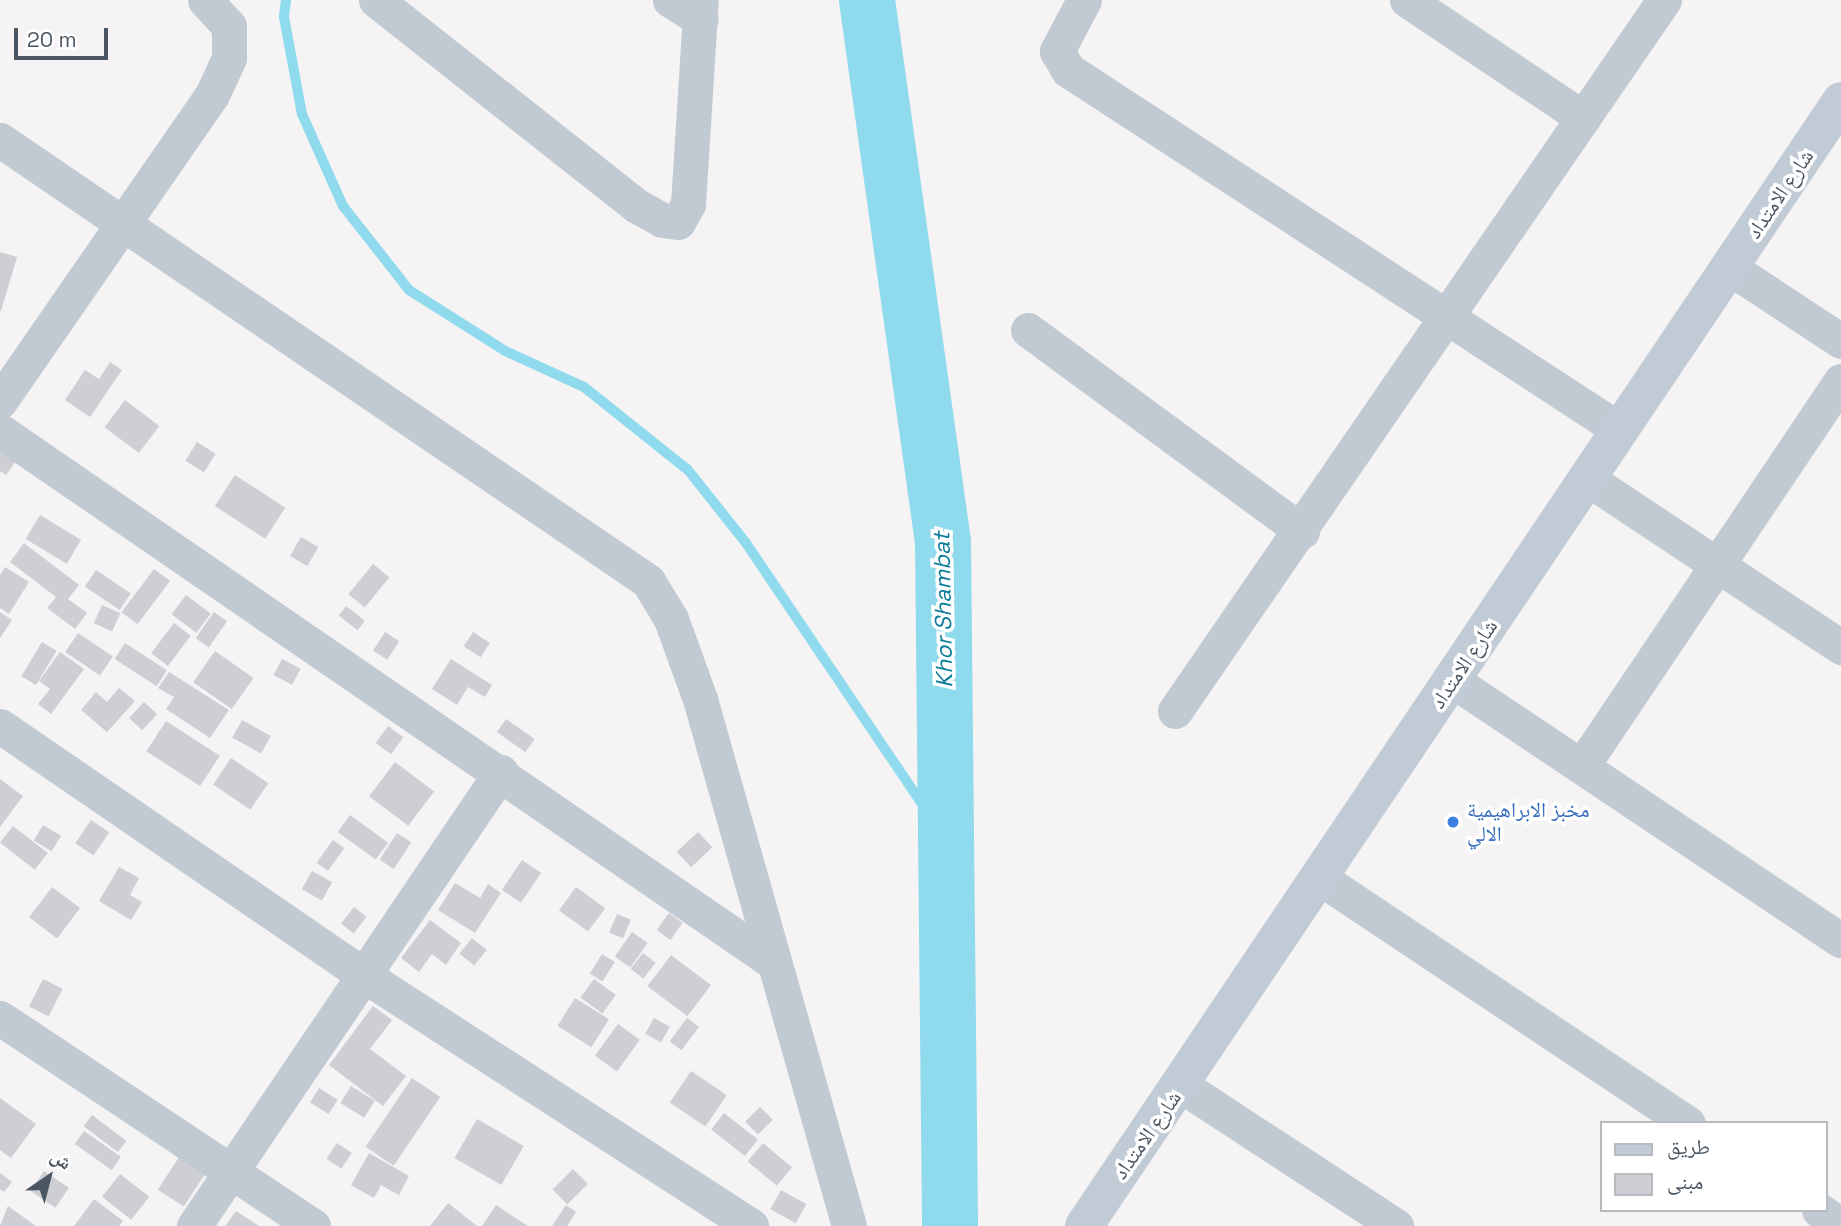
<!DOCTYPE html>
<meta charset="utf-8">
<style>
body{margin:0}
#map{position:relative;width:1841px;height:1226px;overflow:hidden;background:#f5f3f3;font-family:"Space Grotesk","Noto Naskh Arabic",sans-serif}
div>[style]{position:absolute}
.stream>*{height:10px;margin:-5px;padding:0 5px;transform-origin:5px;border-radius:5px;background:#90daee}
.river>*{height:56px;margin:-28px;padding:0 28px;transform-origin:28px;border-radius:28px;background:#90daee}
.building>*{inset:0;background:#cdcfd5;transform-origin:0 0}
.street>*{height:35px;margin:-17.5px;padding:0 17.5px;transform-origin:17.5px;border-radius:17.5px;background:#c1cad2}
.secondary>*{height:38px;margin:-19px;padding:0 19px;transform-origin:19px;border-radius:19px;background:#c1cbd6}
.dots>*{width:19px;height:19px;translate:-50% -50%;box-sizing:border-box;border:4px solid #fff;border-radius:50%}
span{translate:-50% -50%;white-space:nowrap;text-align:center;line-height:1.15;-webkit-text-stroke:7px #fff;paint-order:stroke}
.street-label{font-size:21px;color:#4a5661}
.shop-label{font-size:21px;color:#366cbe}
.left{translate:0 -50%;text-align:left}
.water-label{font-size:23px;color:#0c7c9b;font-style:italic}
.legend{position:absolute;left:1600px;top:1121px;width:228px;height:91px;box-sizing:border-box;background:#fff;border:2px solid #b7bbc0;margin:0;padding:9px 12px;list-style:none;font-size:21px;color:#4a5661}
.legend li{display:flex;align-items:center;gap:14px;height:35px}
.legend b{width:35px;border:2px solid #b7bbc0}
.north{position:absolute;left:14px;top:1142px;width:70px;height:70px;-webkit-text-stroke:5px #fff;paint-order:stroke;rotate:35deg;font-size:19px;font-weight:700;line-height:28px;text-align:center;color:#4a5661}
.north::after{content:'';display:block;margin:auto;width:24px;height:32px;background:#4a5661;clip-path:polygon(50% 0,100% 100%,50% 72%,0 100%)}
.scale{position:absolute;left:14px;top:28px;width:94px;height:32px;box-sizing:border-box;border:4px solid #4a5661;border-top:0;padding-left:9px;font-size:21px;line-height:24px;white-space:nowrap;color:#4a5661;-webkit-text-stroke:5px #fff;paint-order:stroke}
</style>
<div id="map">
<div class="stream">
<div style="left:286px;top:0;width:17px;rotate:97deg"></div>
<div style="left:284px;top:17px;width:99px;rotate:79.5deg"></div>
<div style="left:302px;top:114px;width:101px;rotate:66deg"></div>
<div style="left:343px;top:206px;width:107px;rotate:51.8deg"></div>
<div style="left:409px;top:290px;width:114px;rotate:32.4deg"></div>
<div style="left:505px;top:351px;width:87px;rotate:24.5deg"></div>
<div style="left:584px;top:387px;width:133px;rotate:38.6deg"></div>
<div style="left:688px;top:470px;width:93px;rotate:51.5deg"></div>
<div style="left:746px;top:543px;width:358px;rotate:56deg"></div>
</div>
<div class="river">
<div style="left:867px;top:0;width:547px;rotate:82.02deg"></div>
<div style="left:943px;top:542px;width:684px;rotate:89.41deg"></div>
</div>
<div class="building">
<div style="clip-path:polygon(0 252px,17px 257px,1px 311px,0 311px)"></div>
<div style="clip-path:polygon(110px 362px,122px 370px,90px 417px,65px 400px,85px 370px,99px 379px)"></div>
<div style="left:125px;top:400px;width:43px;height:34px;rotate:37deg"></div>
<div style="left:197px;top:442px;width:22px;height:22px;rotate:32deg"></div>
<div style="clip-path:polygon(0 449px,16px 461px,6px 475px,0 471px)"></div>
<div style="left:235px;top:475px;width:60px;height:37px;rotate:33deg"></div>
<div style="left:40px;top:515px;width:48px;height:28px;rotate:31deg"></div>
<div style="left:301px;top:537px;width:20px;height:22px;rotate:30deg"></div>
<div style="clip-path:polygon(24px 543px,79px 585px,68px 599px,87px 613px,75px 629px,47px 608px,56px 597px,10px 562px)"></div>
<div style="left:373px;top:564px;width:21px;height:39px;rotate:39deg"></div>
<div style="clip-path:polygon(5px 567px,29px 582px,9px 614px,0 608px,0 575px)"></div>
<div style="left:154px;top:569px;width:20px;height:54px;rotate:37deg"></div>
<div style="left:96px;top:570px;width:42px;height:20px;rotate:34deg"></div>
<div style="left:186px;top:595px;width:31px;height:24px;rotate:37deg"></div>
<div style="left:102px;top:605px;width:20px;height:20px;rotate:24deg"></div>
<div style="left:346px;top:606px;width:24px;height:12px;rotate:38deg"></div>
<div style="clip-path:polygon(0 612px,12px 620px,0 638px)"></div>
<div style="left:214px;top:612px;width:16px;height:32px;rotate:35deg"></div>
<div style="left:174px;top:623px;width:21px;height:38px;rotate:37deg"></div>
<div style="left:385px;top:632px;width:17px;height:22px;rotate:33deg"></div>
<div style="left:473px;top:632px;width:20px;height:17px;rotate:33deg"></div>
<div style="left:78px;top:633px;width:42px;height:23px;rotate:34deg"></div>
<div style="left:42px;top:642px;width:17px;height:40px;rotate:31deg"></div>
<div style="left:125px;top:643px;width:50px;height:19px;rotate:33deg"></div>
<div style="left:215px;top:651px;width:47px;height:38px;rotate:35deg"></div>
<div style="clip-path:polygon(60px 652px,84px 669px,51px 714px,38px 704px,50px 689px,39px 681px)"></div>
<div style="left:282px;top:659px;width:21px;height:18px;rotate:28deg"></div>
<div style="clip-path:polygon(451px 659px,492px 685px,485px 697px,468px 687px,457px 705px,432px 689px)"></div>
<div style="clip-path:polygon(169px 672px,229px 710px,210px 738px,166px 709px,174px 697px,158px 688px)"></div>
<div style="clip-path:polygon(119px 688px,135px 701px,107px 732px,81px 710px,96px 692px,107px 702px)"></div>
<div style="left:144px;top:702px;width:18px;height:22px;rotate:43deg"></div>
<div style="left:506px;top:719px;width:35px;height:16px;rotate:35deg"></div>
<div style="left:242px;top:720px;width:33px;height:20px;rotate:29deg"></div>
<div style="left:166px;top:721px;width:64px;height:36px;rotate:33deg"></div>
<div style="left:388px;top:726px;width:19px;height:21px;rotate:36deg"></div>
<div style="left:231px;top:758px;width:45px;height:32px;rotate:34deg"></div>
<div style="left:395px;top:762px;width:49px;height:43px;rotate:37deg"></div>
<div style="clip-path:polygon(0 779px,23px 796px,0 827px)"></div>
<div style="left:350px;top:815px;width:47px;height:21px;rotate:36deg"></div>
<div style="left:91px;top:820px;width:22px;height:28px;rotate:34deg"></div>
<div style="left:43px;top:825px;width:21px;height:18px;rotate:31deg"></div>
<div style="left:13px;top:826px;width:44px;height:21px;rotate:38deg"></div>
<div style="left:698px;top:832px;width:21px;height:29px;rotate:47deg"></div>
<div style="left:397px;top:833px;width:17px;height:32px;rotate:33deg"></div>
<div style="left:333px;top:840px;width:14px;height:28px;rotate:36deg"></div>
<div style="left:522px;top:860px;width:23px;height:36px;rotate:34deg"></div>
<div style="clip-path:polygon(119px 867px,139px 878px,130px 895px,142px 902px,131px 920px,99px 901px)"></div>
<div style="left:312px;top:871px;width:23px;height:21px;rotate:29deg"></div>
<div style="clip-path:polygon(455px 883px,480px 898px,488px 884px,501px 893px,475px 933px,438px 910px)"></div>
<div style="left:52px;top:887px;width:35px;height:38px;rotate:37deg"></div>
<div style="left:576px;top:887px;width:36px;height:29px;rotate:36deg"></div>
<div style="left:354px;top:907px;width:16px;height:21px;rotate:38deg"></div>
<div style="left:669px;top:913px;width:17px;height:21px;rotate:36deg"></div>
<div style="left:617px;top:914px;width:15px;height:20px;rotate:23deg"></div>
<div style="clip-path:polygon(430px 920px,461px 943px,446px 965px,432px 954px,419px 972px,401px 958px)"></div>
<div style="left:632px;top:932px;width:19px;height:30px;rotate:35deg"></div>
<div style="left:472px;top:938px;width:19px;height:20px;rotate:39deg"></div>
<div style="left:643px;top:953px;width:16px;height:20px;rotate:38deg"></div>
<div style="left:602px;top:954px;width:15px;height:23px;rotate:32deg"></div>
<div style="left:671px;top:955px;width:50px;height:39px;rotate:37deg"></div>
<div style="left:43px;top:979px;width:22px;height:31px;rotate:27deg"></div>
<div style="left:594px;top:979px;width:27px;height:23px;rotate:36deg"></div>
<div style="left:575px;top:998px;width:40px;height:33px;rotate:32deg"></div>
<div style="clip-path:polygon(373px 1006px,392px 1020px,370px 1049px,406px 1076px,383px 1106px,329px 1065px)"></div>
<div style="left:654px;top:1018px;width:18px;height:18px;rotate:29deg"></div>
<div style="left:687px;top:1018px;width:15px;height:29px;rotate:37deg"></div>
<div style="left:618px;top:1024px;width:27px;height:39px;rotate:36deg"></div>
<div style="left:691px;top:1071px;width:43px;height:38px;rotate:34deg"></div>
<div style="left:412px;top:1078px;width:34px;height:83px;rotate:34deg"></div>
<div style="left:351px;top:1086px;width:28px;height:20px;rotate:32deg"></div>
<div style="left:319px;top:1088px;width:22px;height:17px;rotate:32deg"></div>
<div style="clip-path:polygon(0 1098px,36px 1124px,11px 1158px,0 1150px)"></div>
<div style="left:760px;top:1107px;width:18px;height:21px;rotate:45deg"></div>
<div style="left:724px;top:1113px;width:43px;height:21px;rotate:38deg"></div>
<div style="left:92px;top:1115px;width:43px;height:14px;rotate:37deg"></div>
<div style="left:477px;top:1119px;width:54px;height:45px;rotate:30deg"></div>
<div style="left:84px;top:1131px;width:45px;height:16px;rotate:35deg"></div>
<div style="left:337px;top:1143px;width:18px;height:19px;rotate:34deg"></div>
<div style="left:763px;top:1143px;width:38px;height:24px;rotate:40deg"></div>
<div style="clip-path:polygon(369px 1153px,409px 1176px,399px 1195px,381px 1185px,374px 1198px,351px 1185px)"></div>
<div style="left:179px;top:1157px;width:31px;height:39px;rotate:33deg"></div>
<div style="left:573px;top:1169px;width:21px;height:29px;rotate:45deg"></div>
<div style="left:44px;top:1171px;width:30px;height:24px;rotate:34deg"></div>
<div style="clip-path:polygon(0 1173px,12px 1182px,4px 1192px,0 1189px)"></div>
<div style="left:120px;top:1174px;width:37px;height:29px;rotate:38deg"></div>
<div style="left:781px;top:1190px;width:29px;height:22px;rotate:29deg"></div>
<div style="clip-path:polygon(94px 1199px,123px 1221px,119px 1226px,74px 1226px)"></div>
<div style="clip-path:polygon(448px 1203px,477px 1226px,430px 1226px)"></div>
<div style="clip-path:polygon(496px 1205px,528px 1226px,482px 1226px)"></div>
<div style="clip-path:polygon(566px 1205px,576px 1212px,567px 1226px,552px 1226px)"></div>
<div style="clip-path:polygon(8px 1206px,36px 1226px,0 1226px)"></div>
<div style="clip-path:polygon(236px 1211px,259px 1226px,225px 1226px)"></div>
</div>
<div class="street">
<div style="left:376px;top:0;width:333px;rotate:38.3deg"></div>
<div style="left:637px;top:206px;width:29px;rotate:29deg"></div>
<div style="left:662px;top:220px;width:16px;rotate:7deg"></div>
<div style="left:678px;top:222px;width:21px;rotate:-61deg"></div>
<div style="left:688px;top:204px;width:204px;rotate:-86.4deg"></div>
<div style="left:670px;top:0;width:36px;rotate:32deg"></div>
<div style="left:1084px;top:0;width:58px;rotate:117.9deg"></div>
<div style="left:1057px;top:51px;width:22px;rotate:60deg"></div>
<div style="left:1068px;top:70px;width:659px;rotate:33.11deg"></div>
<div style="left:1407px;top:0;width:212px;rotate:33.8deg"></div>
<div style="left:0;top:140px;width:784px;rotate:34.24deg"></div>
<div style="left:648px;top:581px;width:44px;rotate:58.8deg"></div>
<div style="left:671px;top:619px;width:85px;rotate:70.1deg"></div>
<div style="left:700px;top:699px;width:548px;rotate:74.21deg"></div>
<div style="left:1730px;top:268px;width:133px;rotate:33.3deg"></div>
<div style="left:1028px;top:330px;width:340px;rotate:36.3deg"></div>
<div style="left:0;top:401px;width:372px;rotate:-55.3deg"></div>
<div style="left:212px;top:95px;width:41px;rotate:-65.3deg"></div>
<div style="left:229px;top:58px;width:32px;rotate:-90deg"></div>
<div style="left:229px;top:26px;width:35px;rotate:-133deg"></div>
<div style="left:0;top:431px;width:938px;rotate:34.49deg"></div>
<div style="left:1588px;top:479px;width:304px;rotate:33.6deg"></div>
<div style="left:1452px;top:680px;width:468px;rotate:33.8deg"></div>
<div style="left:1175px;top:711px;width:863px;rotate:-55.48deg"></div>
<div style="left:0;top:726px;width:442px;rotate:34.4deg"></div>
<div style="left:365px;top:976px;width:460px;rotate:32.9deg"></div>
<div style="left:1582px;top:766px;width:464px;rotate:-56.1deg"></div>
<div style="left:1320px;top:878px;width:442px;rotate:33.7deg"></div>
<div style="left:0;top:1018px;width:376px;rotate:33.6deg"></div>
<div style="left:1182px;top:1086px;width:256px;rotate:33.2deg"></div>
<div style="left:1819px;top:1210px;width:27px;rotate:34deg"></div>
<div style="left:194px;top:1226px;width:548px;rotate:-55.93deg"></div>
</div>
<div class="secondary">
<div style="left:1084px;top:1226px;width:1356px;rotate:-56.06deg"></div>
</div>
<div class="dots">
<div style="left:1453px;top:822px;background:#3f7fe0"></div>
</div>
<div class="street-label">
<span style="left:1780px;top:194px;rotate:-56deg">شارع الامتداد</span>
<span style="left:1464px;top:664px;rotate:-56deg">شارع الامتداد</span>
<span style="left:1147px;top:1135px;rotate:-55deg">شارع الامتداد</span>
</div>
<div class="shop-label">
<span class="left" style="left:1467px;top:822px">مخبز الابراهيمية<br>الالي</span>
</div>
<div class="water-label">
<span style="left:943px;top:610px;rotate:-91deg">Khor Shambat</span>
</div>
<ul class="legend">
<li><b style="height:9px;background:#c1cbd6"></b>طريق</li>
<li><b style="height:19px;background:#cdcfd5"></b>مبنى</li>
</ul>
<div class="north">ش</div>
<div class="scale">20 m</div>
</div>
